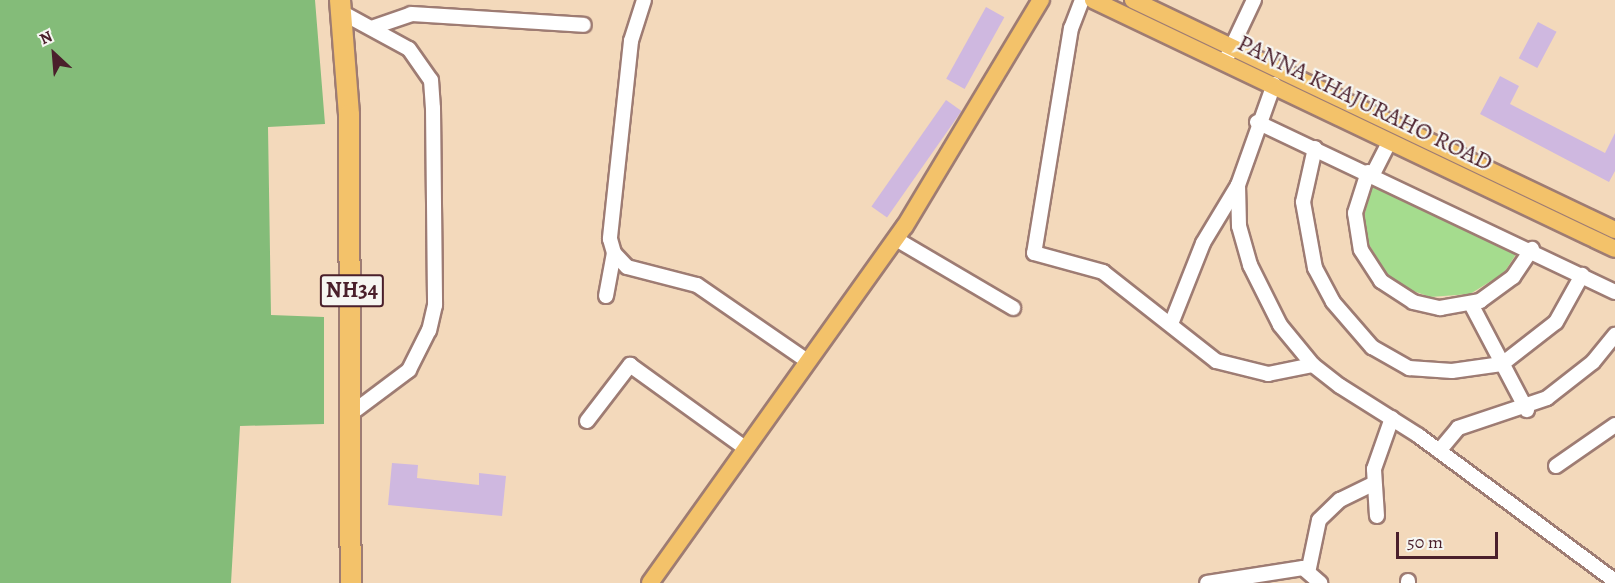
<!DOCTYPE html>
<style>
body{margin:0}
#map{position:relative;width:1615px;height:583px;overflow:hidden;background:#f3d9bb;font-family:Alegreya,serif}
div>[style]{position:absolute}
.green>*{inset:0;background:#a5dc8e}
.forest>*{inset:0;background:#84bc79}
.building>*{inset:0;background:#cfb8e0;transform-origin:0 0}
.roads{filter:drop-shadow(2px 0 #9e7c73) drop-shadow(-2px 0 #9e7c73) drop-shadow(0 2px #9e7c73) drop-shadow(0 -2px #9e7c73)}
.minor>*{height:14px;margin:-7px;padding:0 7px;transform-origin:7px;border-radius:7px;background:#fff}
.major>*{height:16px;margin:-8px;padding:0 8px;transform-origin:8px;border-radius:8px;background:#f3c26a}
.highway>*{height:20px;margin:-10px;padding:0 10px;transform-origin:10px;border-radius:10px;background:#f3c26a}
span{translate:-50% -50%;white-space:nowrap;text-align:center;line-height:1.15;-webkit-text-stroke:4.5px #f6f6f2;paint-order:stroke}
.shield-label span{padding:2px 4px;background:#f6f6f2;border:2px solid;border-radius:4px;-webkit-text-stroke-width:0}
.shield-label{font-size:22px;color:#4a1f2b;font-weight:700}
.street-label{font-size:24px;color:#4a1f2b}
.north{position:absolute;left:24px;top:24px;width:60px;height:60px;-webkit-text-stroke:4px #f6f6f2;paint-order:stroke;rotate:334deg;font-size:16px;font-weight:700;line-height:24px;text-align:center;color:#4a1f2b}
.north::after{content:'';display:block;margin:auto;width:21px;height:27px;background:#4a1f2b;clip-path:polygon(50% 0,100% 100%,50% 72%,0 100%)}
.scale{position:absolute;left:1396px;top:532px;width:102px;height:27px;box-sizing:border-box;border:3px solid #4a1f2b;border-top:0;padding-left:8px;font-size:18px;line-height:21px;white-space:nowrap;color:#4a1f2b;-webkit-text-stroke:4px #f6f6f2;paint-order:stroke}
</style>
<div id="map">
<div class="green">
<div style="clip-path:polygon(1374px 181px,1518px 251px,1504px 273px,1470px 294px,1430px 297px,1405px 288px,1386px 273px,1367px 241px,1364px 216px)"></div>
</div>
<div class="forest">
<div style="clip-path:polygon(0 0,315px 0,325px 124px,268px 127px,271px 315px,324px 317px,324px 424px,240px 426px,231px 583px,0 583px)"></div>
</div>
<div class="building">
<div style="left:986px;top:7px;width:21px;height:82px;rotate:29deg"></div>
<div style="left:1538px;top:22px;width:21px;height:41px;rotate:28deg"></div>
<div style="clip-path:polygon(1500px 76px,1519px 86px,1510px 104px,1605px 153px,1615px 133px,1615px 171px,1609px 182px,1480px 114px)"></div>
<div style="left:946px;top:100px;width:19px;height:130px;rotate:35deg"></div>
<div style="clip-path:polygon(392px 463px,418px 465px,417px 478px,479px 485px,479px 473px,506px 476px,502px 516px,388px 505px)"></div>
</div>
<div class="roads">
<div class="minor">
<div style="left:644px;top:0;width:43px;rotate:107.6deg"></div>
<div style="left:631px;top:41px;width:199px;rotate:96.1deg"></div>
<div style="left:610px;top:239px;width:15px;rotate:74deg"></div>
<div style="left:614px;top:253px;width:19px;rotate:47deg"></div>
<div style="left:627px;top:267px;width:72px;rotate:14.4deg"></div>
<div style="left:697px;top:285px;width:134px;rotate:34.6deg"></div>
<div style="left:1082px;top:0;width:30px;rotate:111deg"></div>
<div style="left:1071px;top:28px;width:228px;rotate:99.3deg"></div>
<div style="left:1034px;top:253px;width:72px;rotate:15.4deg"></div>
<div style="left:1103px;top:272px;width:144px;rotate:38.2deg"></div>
<div style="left:1216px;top:361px;width:54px;rotate:14deg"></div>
<div style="left:1268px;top:374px;width:46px;rotate:-11.3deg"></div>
<div style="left:341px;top:12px;width:77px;rotate:28.6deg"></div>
<div style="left:409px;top:49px;width:38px;rotate:55deg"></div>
<div style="left:431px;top:80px;width:28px;rotate:86deg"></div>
<div style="left:433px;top:108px;width:197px;rotate:89.4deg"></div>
<div style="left:435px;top:305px;width:26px;rotate:103deg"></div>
<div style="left:429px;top:330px;width:45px;rotate:116.6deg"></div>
<div style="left:409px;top:370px;width:70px;rotate:143.1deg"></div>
<div style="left:374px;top:27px;width:39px;rotate:-19deg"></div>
<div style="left:411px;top:14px;width:173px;rotate:3.6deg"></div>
<div style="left:1228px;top:55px;width:61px;rotate:-64.7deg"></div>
<div style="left:1274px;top:84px;width:107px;rotate:109.6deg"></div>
<div style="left:1238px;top:185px;width:41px;rotate:88.6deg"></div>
<div style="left:1239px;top:226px;width:41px;rotate:74.2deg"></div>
<div style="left:1250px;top:265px;width:67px;rotate:63.4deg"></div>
<div style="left:1280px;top:325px;width:52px;rotate:50.5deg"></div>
<div style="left:1313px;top:365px;width:34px;rotate:38deg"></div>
<div style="left:1340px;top:386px;width:93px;rotate:32.3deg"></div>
<div style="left:1419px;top:436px;width:244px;rotate:36.5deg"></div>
<div style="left:1257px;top:122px;width:396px;rotate:25.4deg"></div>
<div style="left:1315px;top:148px;width:55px;rotate:102.5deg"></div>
<div style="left:1303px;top:202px;width:67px;rotate:79.7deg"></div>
<div style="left:1315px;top:268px;width:38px;rotate:62deg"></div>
<div style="left:1333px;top:302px;width:60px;rotate:49.1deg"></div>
<div style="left:1372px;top:347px;width:43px;rotate:29.6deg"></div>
<div style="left:1409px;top:368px;width:43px;rotate:4deg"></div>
<div style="left:1452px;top:371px;width:50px;rotate:-8deg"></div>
<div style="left:1502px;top:364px;width:68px;rotate:-37.9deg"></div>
<div style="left:1556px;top:322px;width:54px;rotate:-61deg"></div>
<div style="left:1368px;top:172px;width:43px;rotate:107.6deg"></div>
<div style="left:1355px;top:213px;width:37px;rotate:81deg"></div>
<div style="left:1361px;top:250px;width:37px;rotate:57deg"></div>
<div style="left:1381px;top:281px;width:38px;rotate:33deg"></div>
<div style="left:1413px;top:302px;width:28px;rotate:13deg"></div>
<div style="left:1440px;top:308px;width:41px;rotate:-9.9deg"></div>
<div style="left:1480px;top:301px;width:41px;rotate:-36deg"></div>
<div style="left:1513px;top:277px;width:34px;rotate:-56deg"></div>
<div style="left:1373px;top:174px;width:36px;rotate:-63deg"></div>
<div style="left:896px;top:239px;width:136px;rotate:30.5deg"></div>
<div style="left:606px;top:296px;width:44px;rotate:-79.5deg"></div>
<div style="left:1471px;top:304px;width:120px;rotate:62.2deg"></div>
<div style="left:1171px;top:324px;width:87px;rotate:-68.4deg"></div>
<div style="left:1203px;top:243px;width:68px;rotate:-58.9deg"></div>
<div style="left:587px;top:421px;width:71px;rotate:-52.5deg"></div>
<div style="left:630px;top:365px;width:142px;rotate:35.8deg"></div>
<div style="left:1439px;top:451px;width:30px;rotate:-50deg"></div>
<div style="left:1458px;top:428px;width:94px;rotate:-18.6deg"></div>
<div style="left:1547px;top:398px;width:58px;rotate:-38deg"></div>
<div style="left:1593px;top:362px;width:35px;rotate:-51deg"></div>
<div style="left:1556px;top:466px;width:72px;rotate:-34.8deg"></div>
<div style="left:1377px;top:516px;width:47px;rotate:-93.7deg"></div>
<div style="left:1374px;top:469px;width:54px;rotate:-70.6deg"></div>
<div style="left:1309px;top:568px;width:49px;rotate:-78.2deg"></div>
<div style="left:1319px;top:520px;width:29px;rotate:-44deg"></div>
<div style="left:1340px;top:500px;width:37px;rotate:-26deg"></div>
<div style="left:1408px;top:581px;width:2px;rotate:90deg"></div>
<div style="left:1207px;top:583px;width:97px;rotate:-8.9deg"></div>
<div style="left:1303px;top:568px;width:23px;rotate:41deg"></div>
</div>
<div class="major">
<div style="left:1093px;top:0;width:578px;rotate:25.5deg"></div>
<div style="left:1133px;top:0;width:534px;rotate:25.51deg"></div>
<div style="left:650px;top:583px;width:439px;rotate:-54.5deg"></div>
<div style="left:905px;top:226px;width:264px;rotate:-59deg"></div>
</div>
<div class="highway">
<div style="left:340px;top:0;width:115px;rotate:85.5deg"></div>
<div style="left:349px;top:115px;width:468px;rotate:89.8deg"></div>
</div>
</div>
<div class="shield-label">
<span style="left:352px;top:291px">NH34</span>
</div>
<div class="street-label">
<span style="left:1365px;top:103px;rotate:26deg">PANNA KHAJURAHO ROAD</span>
</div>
<div class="north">N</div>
<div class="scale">50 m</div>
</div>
